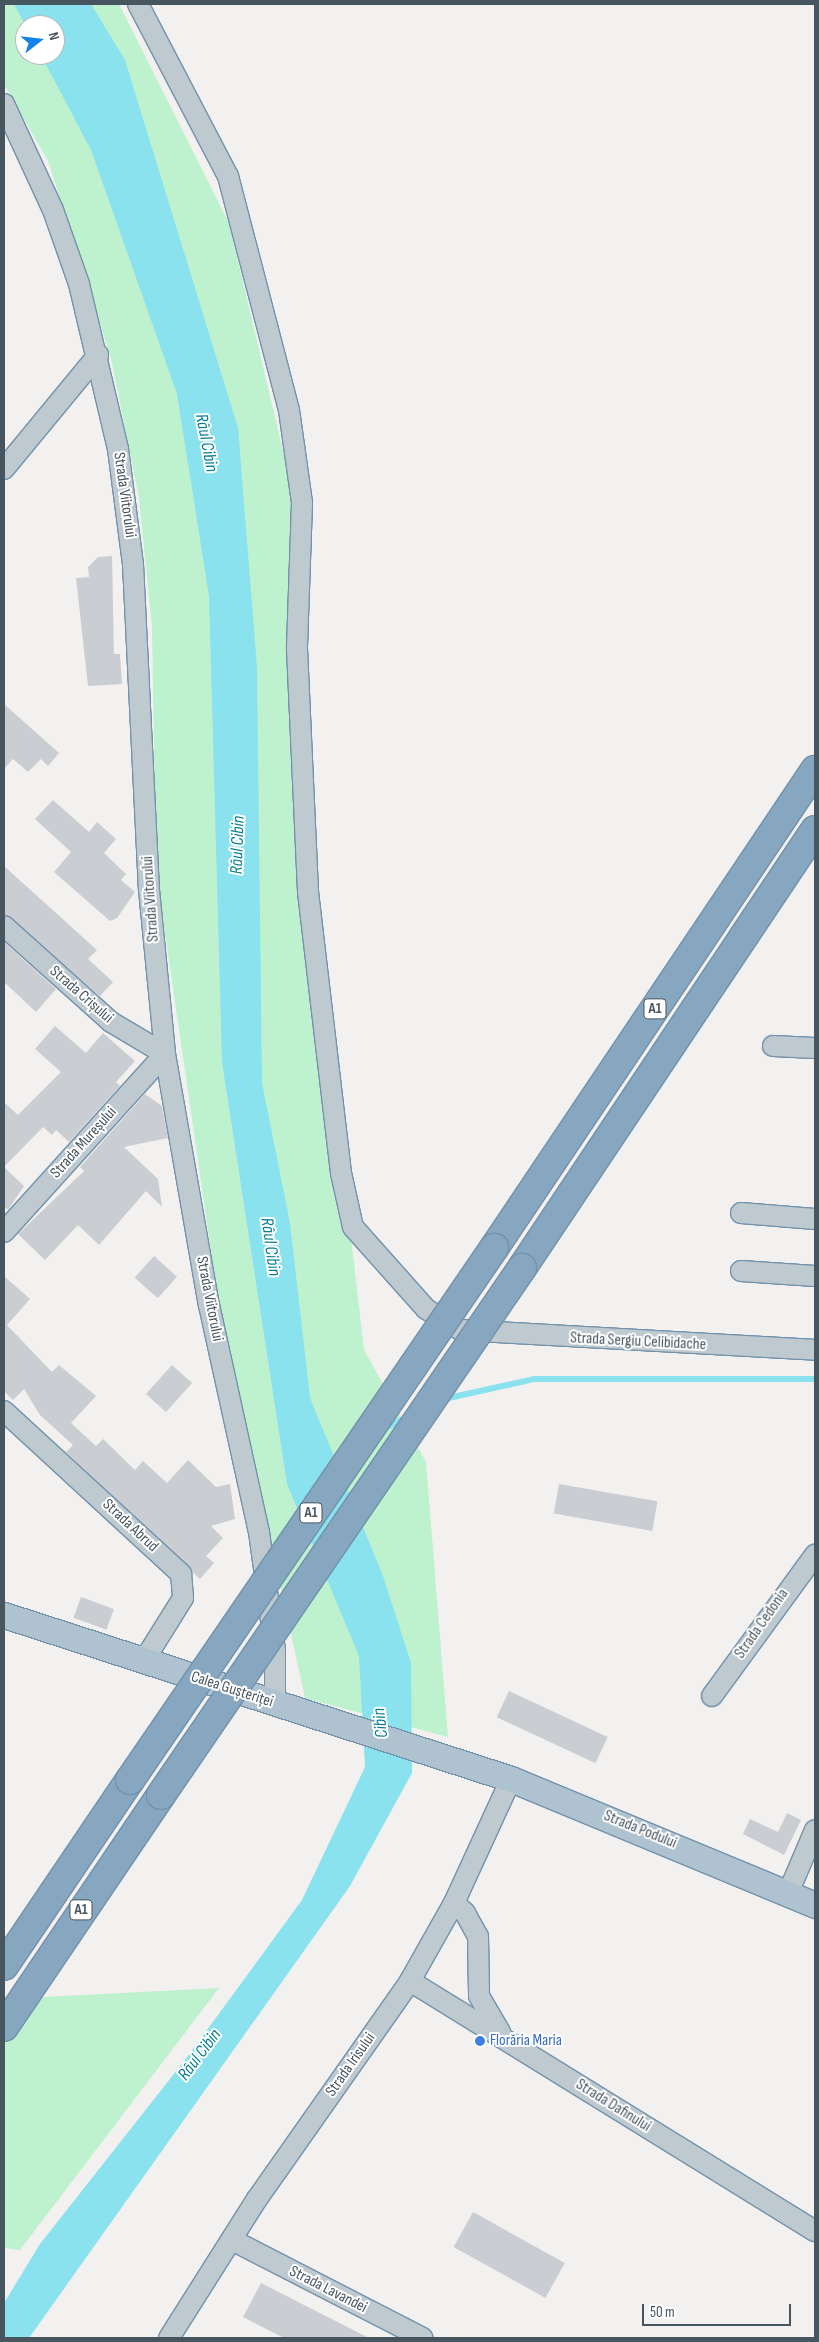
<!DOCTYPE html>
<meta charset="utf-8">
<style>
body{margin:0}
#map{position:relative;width:819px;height:2342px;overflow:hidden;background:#f3f0f0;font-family:"Sofia Sans Condensed",sans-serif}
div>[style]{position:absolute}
.green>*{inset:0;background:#bef1ce}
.water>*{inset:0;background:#8ae2ef}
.stream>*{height:6px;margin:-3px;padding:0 3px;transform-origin:3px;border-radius:3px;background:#8ae2ef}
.building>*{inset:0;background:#caced3;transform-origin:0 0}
.roads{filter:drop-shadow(1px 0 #7292ac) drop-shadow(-1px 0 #7292ac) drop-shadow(0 1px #7292ac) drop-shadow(0 -1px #7292ac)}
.minor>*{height:20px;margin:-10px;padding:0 10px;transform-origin:10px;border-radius:10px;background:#bec9d0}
.major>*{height:25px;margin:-12.5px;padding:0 12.5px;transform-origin:12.5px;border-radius:12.5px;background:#afc2d0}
.highway>*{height:28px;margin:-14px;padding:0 14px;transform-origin:14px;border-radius:14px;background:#87a7c0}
.bridges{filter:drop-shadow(1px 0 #7292ac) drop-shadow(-1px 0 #7292ac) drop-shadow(0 1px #7292ac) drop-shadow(0 -1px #7292ac)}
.highway-bridge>*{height:28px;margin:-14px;padding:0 14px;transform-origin:14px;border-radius:14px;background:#87a7c0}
.dots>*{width:14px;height:14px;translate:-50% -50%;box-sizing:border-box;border:2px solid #fff;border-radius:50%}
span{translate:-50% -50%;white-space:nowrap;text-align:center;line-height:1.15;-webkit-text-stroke:4px #fff;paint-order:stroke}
.shield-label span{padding:1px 4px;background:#fff;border:1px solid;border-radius:4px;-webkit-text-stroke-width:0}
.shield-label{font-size:15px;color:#47555f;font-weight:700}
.street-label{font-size:16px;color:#47555f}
.shop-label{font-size:16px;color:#366cbe}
.left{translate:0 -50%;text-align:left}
.water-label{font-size:18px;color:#0a7f91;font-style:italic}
.frame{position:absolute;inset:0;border:5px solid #47555f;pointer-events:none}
.north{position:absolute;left:15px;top:15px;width:50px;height:50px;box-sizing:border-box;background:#fff;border:1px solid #b5bbbf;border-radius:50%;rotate:74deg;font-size:14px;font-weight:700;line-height:20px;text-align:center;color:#47555f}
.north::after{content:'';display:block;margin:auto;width:18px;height:22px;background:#1382e9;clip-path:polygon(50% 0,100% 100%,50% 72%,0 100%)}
.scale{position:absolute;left:642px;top:2304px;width:149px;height:22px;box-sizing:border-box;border:2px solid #47555f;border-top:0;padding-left:6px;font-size:15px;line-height:18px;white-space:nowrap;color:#47555f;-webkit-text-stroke:4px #fff;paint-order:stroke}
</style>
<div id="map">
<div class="green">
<div style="clip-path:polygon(evenodd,4px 4px,119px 4px,229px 223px,296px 506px,316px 990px,329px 1047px,364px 1350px,426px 1462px,448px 1737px,305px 1698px,219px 1306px,156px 871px,152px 627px,139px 498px,111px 358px,48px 161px,4px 84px,4px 4px,25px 25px,55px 25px,55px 55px,25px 55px,25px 25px)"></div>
<div style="clip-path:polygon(219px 1988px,20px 2250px,4px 2248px,4px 1999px)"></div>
</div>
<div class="water">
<div style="clip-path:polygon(14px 4px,91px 4px,125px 60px,238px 428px,257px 667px,262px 1083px,290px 1223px,310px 1398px,383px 1576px,411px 1663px,412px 1773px,350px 1886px,29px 2338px,4px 2338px,4px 2303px,40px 2244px,188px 2056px,302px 1900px,365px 1767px,359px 1656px,287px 1484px,222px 1062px,209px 596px,177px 394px,91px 150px,41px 55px,55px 55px,55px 25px,25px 25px)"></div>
</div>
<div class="stream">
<div style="left:444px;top:1399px;width:92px;rotate:-12.5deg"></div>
<div style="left:534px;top:1379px;width:281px"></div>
<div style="left:383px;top:1429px;width:28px;rotate:-26deg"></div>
</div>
<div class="building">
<div style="clip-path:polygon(112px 556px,114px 654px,120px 654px,122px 684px,88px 686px,76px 578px,89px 577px,88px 567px,98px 557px)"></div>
<div style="clip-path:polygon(4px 704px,59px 753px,48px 766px,41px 759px,28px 772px,13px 759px,4px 769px)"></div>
<div style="clip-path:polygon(53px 800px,89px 832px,97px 822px,116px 839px,104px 853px,126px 874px,121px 880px,135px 892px,117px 918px,110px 921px,54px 872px,71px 852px,35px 819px)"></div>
<div style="clip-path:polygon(4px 866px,97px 950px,88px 959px,113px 982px,100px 996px,4px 914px)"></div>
<div style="clip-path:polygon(4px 942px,56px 989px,36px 1012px,4px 982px)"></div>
<div style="clip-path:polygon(55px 1026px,86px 1053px,103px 1033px,135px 1061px,116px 1082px,120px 1086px,69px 1142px,56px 1130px,52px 1135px,43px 1127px,4px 1167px,24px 1186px,8px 1210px,4px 1206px,4px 1102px,18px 1115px,61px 1072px,35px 1049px)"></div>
<div style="clip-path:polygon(145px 1094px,162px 1106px,168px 1138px,124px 1147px,158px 1179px,162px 1207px,146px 1191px,99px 1245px,78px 1225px,45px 1260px,18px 1234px,84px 1171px,80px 1167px)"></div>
<div style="left:154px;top:1256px;width:31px;height:29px;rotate:42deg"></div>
<div style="clip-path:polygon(4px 1276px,30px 1299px,7px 1325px,52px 1372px,59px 1365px,96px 1396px,71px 1423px,96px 1446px,103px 1439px,135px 1470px,143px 1461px,167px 1483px,188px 1460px,216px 1487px,230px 1484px,235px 1519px,211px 1526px,223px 1538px,206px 1556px,214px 1563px,200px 1579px,66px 1452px,73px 1445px,40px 1415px,24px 1389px,13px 1400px,4px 1391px)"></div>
<div style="left:172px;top:1365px;width:27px;height:39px;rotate:42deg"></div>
<div style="left:559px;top:1484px;width:100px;height:30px;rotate:10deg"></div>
<div style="left:81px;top:1597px;width:35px;height:22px;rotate:20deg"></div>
<div style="left:509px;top:1691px;width:109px;height:29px;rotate:25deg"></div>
<div style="clip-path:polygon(787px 1813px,801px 1820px,784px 1855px,743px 1834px,750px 1819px,778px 1832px)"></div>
<div style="left:473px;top:2212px;width:105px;height:40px;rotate:29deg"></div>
<div style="clip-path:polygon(261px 2283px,369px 2338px,284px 2338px,243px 2317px)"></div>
</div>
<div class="roads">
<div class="minor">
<div style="left:138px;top:4px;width:194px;rotate:62.4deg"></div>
<div style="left:228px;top:176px;width:242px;rotate:75.4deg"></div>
<div style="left:289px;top:410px;width:94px;rotate:82deg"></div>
<div style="left:302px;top:503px;width:146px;rotate:92deg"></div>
<div style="left:297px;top:649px;width:243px;rotate:87.4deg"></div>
<div style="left:308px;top:892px;width:283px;rotate:83.3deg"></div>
<div style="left:341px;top:1173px;width:55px;rotate:77.5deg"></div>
<div style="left:353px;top:1227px;width:110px;rotate:48.3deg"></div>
<div style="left:426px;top:1309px;width:41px;rotate:31deg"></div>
<div style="left:461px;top:1330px;width:355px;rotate:3.2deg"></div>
<div style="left:4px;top:104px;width:117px;rotate:65.2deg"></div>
<div style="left:53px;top:210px;width:78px;rotate:70.6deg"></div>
<div style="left:79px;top:284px;width:170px;rotate:76.7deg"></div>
<div style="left:118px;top:449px;width:116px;rotate:82.6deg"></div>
<div style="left:133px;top:564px;width:326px;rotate:87.2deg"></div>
<div style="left:149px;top:890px;width:165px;rotate:84.4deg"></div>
<div style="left:165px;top:1054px;width:255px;rotate:80.1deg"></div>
<div style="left:209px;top:1305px;width:232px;rotate:77.6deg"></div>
<div style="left:259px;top:1532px;width:120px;rotate:82.3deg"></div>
<div style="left:275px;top:1651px;width:53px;rotate:90deg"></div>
<div style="left:4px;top:469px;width:148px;rotate:-50.5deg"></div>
<div style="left:4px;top:926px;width:144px;rotate:41.9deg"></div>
<div style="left:111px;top:1022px;width:63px;rotate:30.7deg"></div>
<div style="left:773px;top:1046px;width:42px;rotate:2.7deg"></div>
<div style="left:741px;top:1213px;width:74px;rotate:4.6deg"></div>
<div style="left:4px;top:1232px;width:240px;rotate:-47.9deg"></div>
<div style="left:741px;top:1271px;width:74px;rotate:3.9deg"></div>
<div style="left:4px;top:1411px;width:241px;rotate:42.6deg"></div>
<div style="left:181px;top:1574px;width:24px;rotate:85deg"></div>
<div style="left:183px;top:1598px;width:75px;rotate:122deg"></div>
<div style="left:712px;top:1696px;width:175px;rotate:-53.9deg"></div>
<div style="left:789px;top:1891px;width:66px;rotate:-66.9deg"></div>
<div style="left:454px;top:1903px;width:15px;rotate:42deg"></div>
<div style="left:465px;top:1913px;width:26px;rotate:61deg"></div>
<div style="left:478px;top:1936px;width:60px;rotate:89deg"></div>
<div style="left:479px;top:1996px;width:42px;rotate:59.7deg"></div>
<div style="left:410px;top:1981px;width:476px;rotate:31.7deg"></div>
<div style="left:234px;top:2241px;width:212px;rotate:27.2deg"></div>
<div style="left:169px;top:2338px;width:165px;rotate:-57.7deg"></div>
<div style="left:257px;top:2199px;width:266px;rotate:-54.9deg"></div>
<div style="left:410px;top:1981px;width:90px;rotate:-60.6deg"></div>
<div style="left:454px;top:1903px;width:136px;rotate:-65.3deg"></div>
</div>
<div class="major">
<div style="left:4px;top:1615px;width:533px;rotate:17.92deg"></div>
<div style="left:511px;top:1779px;width:329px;rotate:22.5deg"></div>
</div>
<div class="highway">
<div style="left:494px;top:1248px;width:576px;rotate:-56.12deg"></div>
<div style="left:522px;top:1268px;width:527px;rotate:-56.22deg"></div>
<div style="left:4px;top:1966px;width:225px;rotate:-55.9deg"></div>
<div style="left:4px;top:2027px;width:280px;rotate:-55.9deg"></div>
</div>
</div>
<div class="bridges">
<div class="highway-bridge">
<div style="left:130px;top:1780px;width:645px;rotate:-55.62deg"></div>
<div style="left:161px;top:1795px;width:639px;rotate:-55.59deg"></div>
</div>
</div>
<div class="dots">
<div style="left:480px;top:2041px;background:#3f7fe0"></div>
</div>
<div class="shield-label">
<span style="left:655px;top:1009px">A1</span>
<span style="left:311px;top:1513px">A1</span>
<span style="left:81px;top:1910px">A1</span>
</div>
<div class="street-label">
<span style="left:124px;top:495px;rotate:82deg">Strada Viitorului</span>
<span style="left:151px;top:899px;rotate:-94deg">Strada Viitorului</span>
<span style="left:81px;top:995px;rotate:41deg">Strada Crișului</span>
<span style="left:84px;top:1143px;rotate:-48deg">Strada Mureșului</span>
<span style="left:209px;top:1299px;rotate:79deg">Strada Viitorului</span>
<span style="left:638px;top:1342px;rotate:3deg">Strada Sergiu Celibidache</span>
<span style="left:130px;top:1526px;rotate:43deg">Strada Abrud</span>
<span style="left:762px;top:1624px;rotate:-55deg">Strada Cedonia</span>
<span style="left:232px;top:1690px;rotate:18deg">Calea Gușteriței</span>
<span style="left:640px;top:1830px;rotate:22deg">Strada Podului</span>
<span style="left:351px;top:2065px;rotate:-55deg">Strada Irisului</span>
<span style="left:613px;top:2106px;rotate:32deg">Strada Dafinului</span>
<span style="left:328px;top:2290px;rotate:27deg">Strada Lavandei</span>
</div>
<div class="shop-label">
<span class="left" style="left:490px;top:2041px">Florăria Maria</span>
</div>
<div class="water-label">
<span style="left:206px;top:443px;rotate:79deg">Râul Cibin</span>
<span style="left:238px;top:845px;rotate:-88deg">Râul Cibin</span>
<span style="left:270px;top:1247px;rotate:82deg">Râul Cibin</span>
<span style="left:381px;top:1723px;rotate:-96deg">Cibin</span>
<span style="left:200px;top:2055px;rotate:-53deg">Râul Cibin</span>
</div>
<div class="frame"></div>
<div class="north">N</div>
<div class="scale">50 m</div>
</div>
